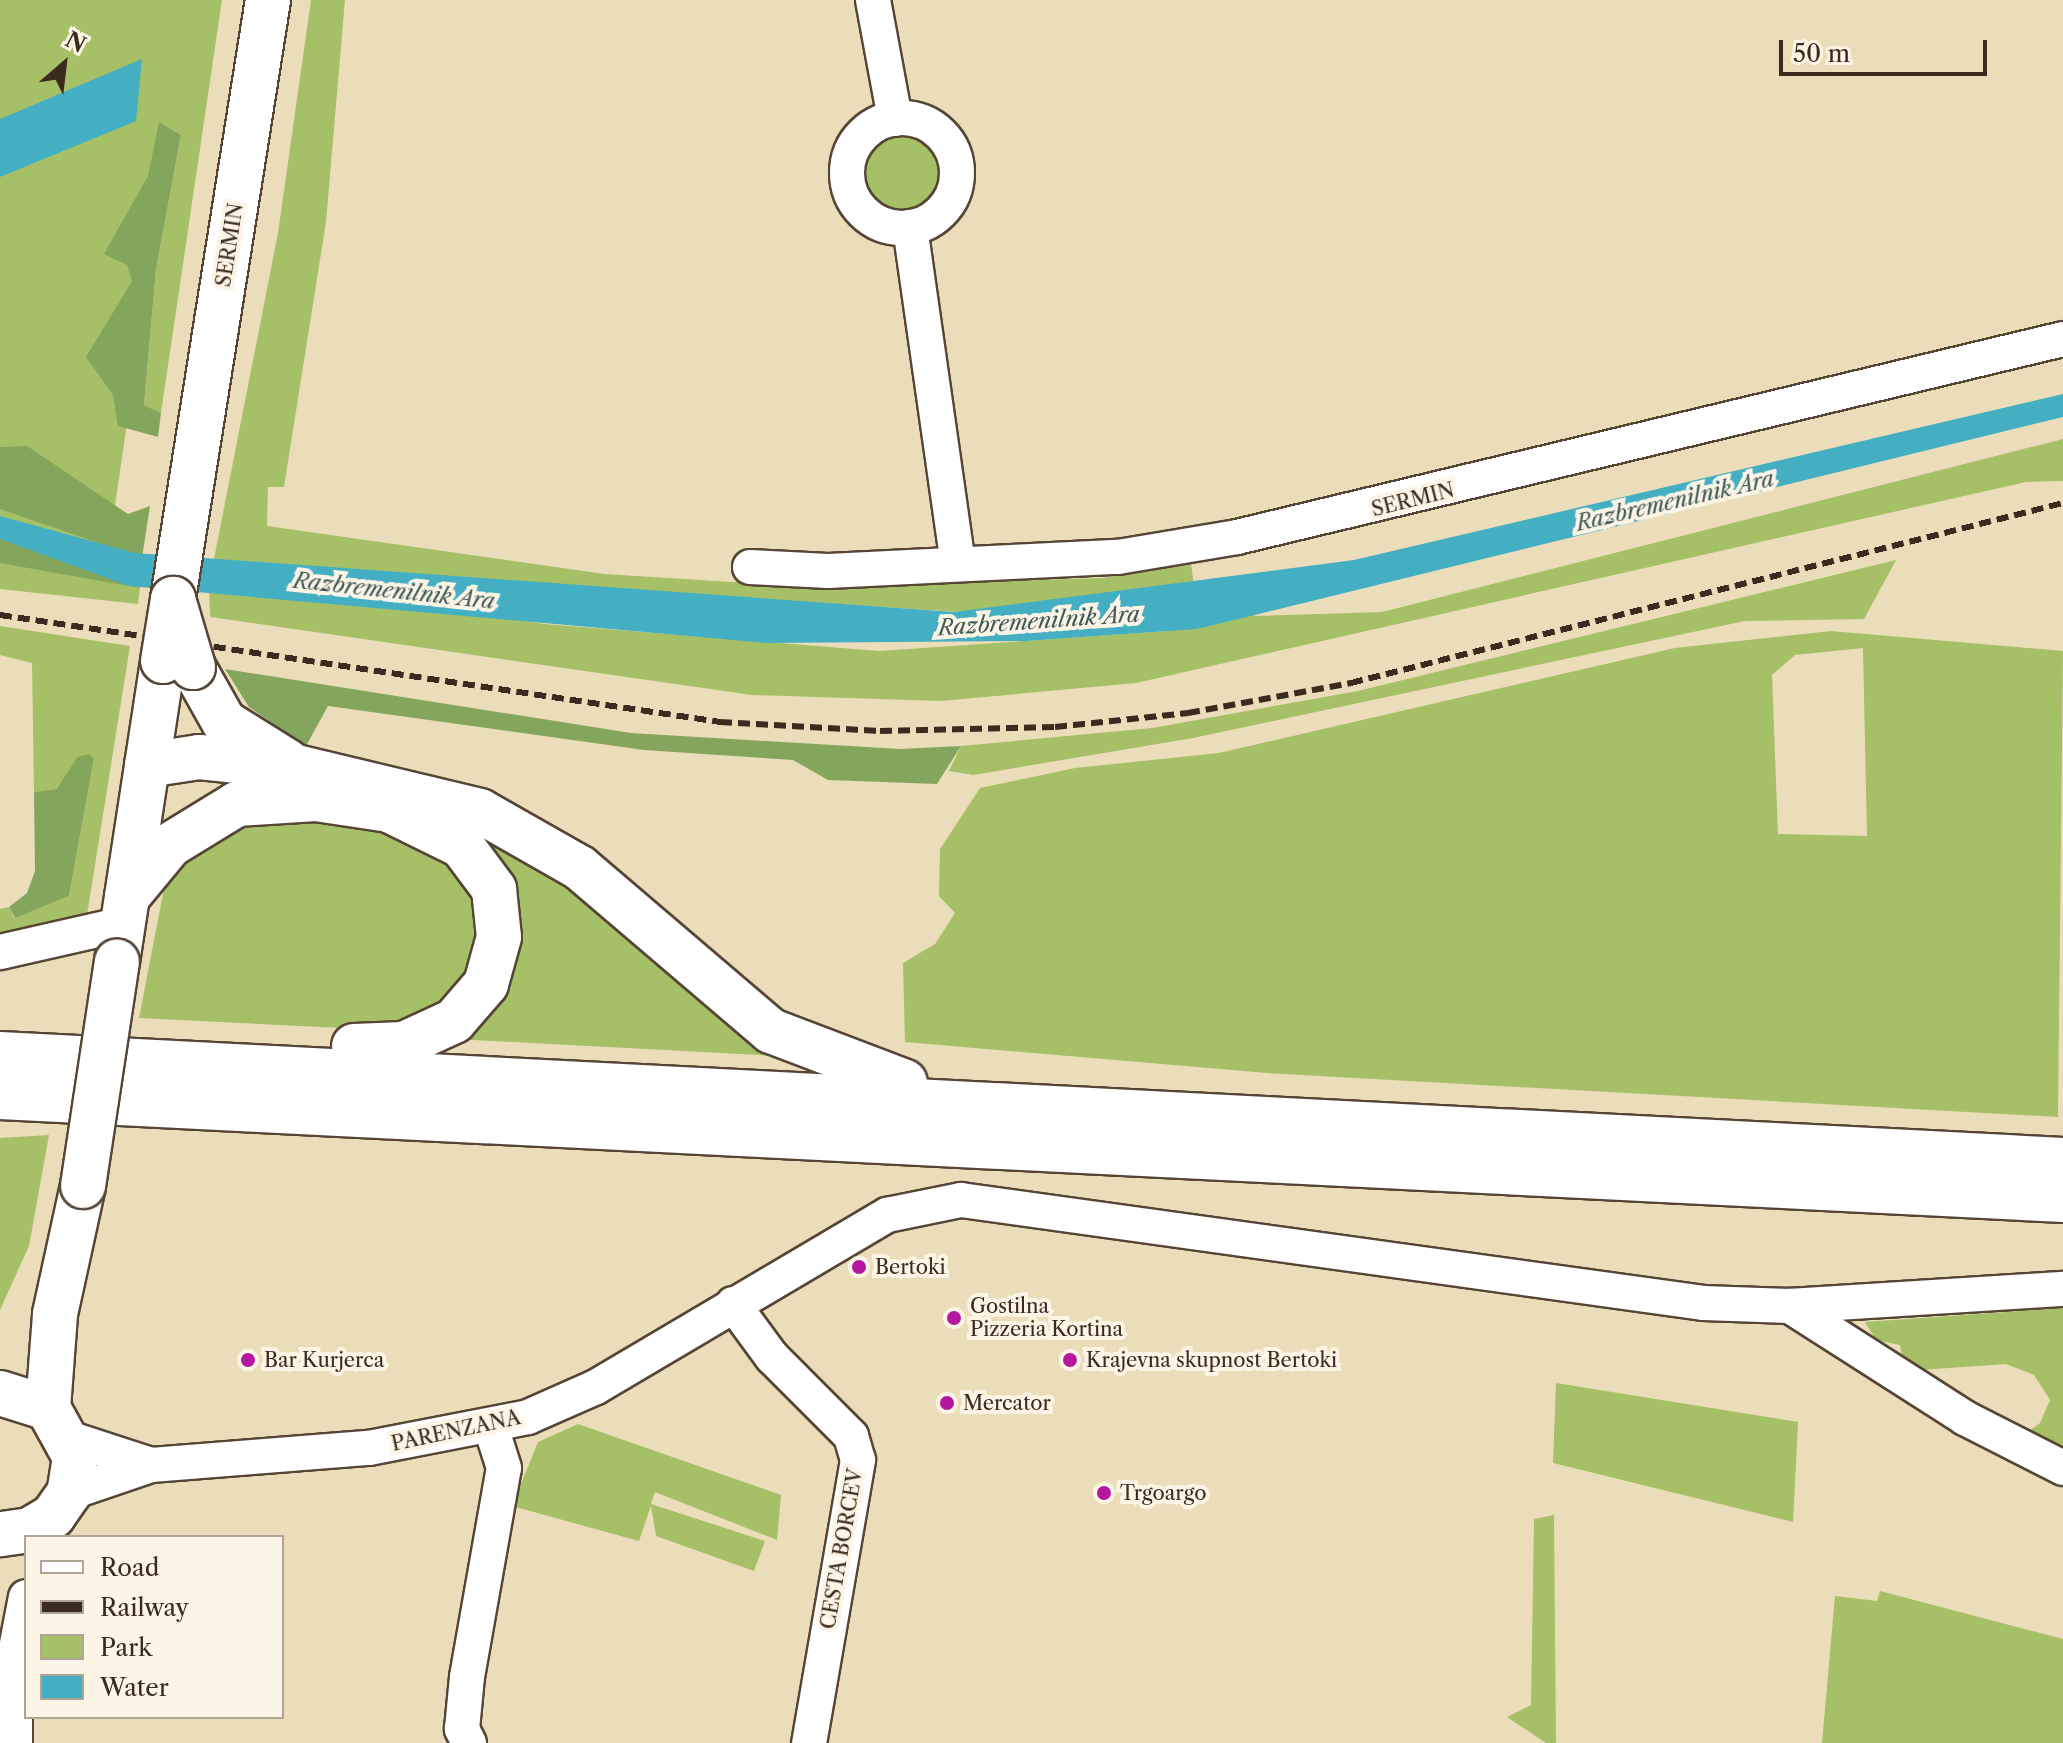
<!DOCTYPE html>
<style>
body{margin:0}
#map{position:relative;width:2063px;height:1743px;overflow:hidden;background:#ecddba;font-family:"Libre Caslon Text",serif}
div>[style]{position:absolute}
.green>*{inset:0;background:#a5c067}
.round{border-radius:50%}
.forest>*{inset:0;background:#84a65c}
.water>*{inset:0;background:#44afc3}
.roads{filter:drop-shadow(2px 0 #564535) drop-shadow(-2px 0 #564535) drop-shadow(0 2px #564535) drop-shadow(0 -2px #564535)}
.minor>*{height:34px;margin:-17px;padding:0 17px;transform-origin:17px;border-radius:17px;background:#fff}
.minor>.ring{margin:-17px;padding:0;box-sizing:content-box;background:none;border:34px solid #fff;border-radius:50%}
.major>*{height:44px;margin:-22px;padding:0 22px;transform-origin:22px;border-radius:22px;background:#fff}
.highway>*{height:44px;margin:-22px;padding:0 22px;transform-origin:22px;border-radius:22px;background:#fff}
.rail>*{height:6px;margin-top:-3px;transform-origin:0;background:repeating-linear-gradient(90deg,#3b2a1e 0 12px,transparent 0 18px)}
.bridges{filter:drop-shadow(2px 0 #564535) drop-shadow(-2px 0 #564535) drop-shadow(0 2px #564535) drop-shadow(0 -2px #564535)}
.major-bridge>*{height:44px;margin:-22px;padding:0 22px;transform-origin:22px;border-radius:22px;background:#fff}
.highway-bridge>*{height:44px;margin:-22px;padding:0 22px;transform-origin:22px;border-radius:22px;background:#fff}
.dots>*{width:22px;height:22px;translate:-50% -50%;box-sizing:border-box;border:4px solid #fcf5e5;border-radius:50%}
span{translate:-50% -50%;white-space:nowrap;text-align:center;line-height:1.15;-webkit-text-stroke:8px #fcf5e5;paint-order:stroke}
.street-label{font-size:20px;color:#3b2a1e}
.poi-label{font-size:20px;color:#3b2a1e}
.left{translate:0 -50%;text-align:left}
.water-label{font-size:22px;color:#3e5958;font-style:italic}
.legend{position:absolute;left:24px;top:1535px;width:260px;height:184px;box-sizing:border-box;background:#fcf5e5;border:2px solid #afa495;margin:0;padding:10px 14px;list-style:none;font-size:24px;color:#3b2a1e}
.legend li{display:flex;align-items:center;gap:16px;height:40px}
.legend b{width:40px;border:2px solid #afa495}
.north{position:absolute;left:24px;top:24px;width:80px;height:80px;-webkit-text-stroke:6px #fcf5e5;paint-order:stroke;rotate:28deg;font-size:22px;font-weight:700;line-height:32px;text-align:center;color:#3b2a1e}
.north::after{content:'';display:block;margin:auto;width:28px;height:36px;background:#3b2a1e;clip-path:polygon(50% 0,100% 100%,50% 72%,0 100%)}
.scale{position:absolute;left:1779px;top:40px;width:208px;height:36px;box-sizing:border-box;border:4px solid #3b2a1e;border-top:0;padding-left:10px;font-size:24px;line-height:28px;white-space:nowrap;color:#3b2a1e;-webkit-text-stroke:6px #fcf5e5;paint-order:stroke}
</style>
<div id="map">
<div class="green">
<div style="clip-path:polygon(0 0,222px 0,161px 413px,144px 405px,156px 270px,181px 135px,170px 129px,104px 581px,140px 588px,138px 604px,0 589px)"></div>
<div style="clip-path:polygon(311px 0,345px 0,326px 222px,284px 487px,268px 487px,267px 526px,605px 574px,811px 587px,1103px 578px,1191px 563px,1195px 595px,1021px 616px,213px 564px,278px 233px)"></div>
<div class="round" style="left:865px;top:136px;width:74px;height:74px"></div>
<div style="clip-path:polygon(2063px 439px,2063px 481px,2026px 482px,1136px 683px,941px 701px,752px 695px,210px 617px,209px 585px,397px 599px,544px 624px,879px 651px,1168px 631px,1250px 608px,1255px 616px,1382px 612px)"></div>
<div style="clip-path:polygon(1896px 560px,1864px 619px,1745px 621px,1193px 738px,973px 775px,949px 771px,961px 746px,1152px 728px,1358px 691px)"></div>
<div style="clip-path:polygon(0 626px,130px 646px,87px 915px,0 941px,0 909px,9px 907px,14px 918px,69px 896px,94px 759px,77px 757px,57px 790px,34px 792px,32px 663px,0 655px)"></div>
<div style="clip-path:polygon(evenodd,1831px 631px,2063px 651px,2058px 1117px,1267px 1073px,905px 1042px,903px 963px,935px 944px,955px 913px,939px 896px,940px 849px,980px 788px,1075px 768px,1219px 753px,1675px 648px,1831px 631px,1863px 648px,1867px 836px,1778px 834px,1772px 675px,1795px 655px,1863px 648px)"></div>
<div style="clip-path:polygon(236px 821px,366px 823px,426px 841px,464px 876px,476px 907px,475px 955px,458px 991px,430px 1013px,383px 1030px,139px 1018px,167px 873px)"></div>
<div style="clip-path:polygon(461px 822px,552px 864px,776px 1056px,455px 1039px,516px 953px)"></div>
<div style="clip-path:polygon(49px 1135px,29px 1246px,0 1310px,0 1138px)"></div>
<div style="clip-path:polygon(2063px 1308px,2063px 1455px,2023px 1435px,2040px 1423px,2050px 1400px,2034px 1375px,2006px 1364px,1921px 1370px,1903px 1361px,1900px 1345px,1876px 1340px,1865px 1322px)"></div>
<div style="clip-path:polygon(1556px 1383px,1798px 1422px,1793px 1522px,1553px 1463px)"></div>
<div style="clip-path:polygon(578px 1424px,781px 1495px,777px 1540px,655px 1492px,651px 1504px,765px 1541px,754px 1571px,656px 1536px,651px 1506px,639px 1541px,512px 1506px,538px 1442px)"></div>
<div style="clip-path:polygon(1554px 1515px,1556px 1743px,1546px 1743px,1507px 1717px,1531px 1705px,1534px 1519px)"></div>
<div style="clip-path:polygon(1880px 1591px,2063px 1639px,2063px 1743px,1822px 1743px,1835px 1596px,1877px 1601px)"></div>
</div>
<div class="forest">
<div style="clip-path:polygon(159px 122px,181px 135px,156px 270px,144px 405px,161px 413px,158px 437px,118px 426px,113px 395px,86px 357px,132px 281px,127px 265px,104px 254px,148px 176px)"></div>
<div style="clip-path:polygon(27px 446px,128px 514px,150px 506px,142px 558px,0 509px,0 447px)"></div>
<div style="clip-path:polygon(0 532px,141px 579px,140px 588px,0 563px)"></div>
<div style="clip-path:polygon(225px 669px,631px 733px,900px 749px,961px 746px,937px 784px,828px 780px,793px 760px,644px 750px,328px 706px,306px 746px,249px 707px)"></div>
<div style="clip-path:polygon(89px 754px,94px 759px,69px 896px,15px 918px,9px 907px,27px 893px,35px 871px,34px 792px,57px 789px,77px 757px)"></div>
</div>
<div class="water">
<div style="clip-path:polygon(142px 59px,136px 121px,0 177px,0 119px)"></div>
<div style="clip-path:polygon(2063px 394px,2063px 417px,1197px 629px,1025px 641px,767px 643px,129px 586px,0 539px,0 516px,135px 553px,954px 612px,1354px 560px)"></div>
</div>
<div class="roads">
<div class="minor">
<div style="left:873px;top:0;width:121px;rotate:79.5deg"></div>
<div class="ring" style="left:847px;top:118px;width:76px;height:76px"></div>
<div style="left:910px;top:227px;width:340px;rotate:81.9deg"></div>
<div style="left:750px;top:567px;width:78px;rotate:2.9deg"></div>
<div style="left:828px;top:571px;width:290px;rotate:-2.8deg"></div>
<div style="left:1118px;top:557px;width:121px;rotate:-9.5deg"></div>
<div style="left:1237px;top:537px;width:849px;rotate:-13.48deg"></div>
<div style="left:0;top:952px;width:126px;rotate:-12.8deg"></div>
<div style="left:733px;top:1304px;width:66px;rotate:53.7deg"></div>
<div style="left:772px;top:1357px;width:112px;rotate:45deg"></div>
<div style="left:851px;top:1436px;width:25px;rotate:74deg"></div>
<div style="left:858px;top:1460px;width:287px;rotate:99.8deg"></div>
<div style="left:1790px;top:1306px;width:208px;rotate:32.6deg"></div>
<div style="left:1965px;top:1418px;width:110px;rotate:27deg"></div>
<div style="left:71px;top:1439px;width:84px;rotate:18deg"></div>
<div style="left:69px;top:1493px;width:87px;rotate:-18.9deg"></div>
<div style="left:151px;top:1465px;width:219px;rotate:-4.5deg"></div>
<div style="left:369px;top:1448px;width:162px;rotate:-11deg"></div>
<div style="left:528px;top:1417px;width:74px;rotate:-23.8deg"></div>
<div style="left:596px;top:1387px;width:338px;rotate:-30.6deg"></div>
<div style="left:887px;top:1215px;width:76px;rotate:-11.5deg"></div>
<div style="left:961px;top:1200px;width:749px;rotate:7.9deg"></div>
<div style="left:1703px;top:1303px;width:87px;rotate:2deg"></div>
<div style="left:1790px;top:1306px;width:274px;rotate:-3.6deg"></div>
<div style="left:15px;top:1743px;width:89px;rotate:-90deg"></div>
<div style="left:15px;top:1654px;width:58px;rotate:-79.1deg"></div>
<div style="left:469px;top:1743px;width:16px;rotate:-117deg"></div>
<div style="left:462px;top:1729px;width:52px;rotate:-84.5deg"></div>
<div style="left:467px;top:1677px;width:212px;rotate:-80deg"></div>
<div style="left:504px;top:1468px;width:43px;rotate:-107.6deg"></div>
</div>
<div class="major">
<div style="left:173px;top:599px;width:606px;rotate:-80.99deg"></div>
<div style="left:117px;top:962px;width:304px;rotate:-81.3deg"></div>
<div style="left:0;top:1393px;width:50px;rotate:17.4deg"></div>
<div style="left:48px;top:1408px;width:56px;rotate:61.1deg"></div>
<div style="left:75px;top:1457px;width:36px;rotate:99deg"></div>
<div style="left:69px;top:1493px;width:28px;rotate:125deg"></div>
<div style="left:53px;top:1516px;width:27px;rotate:149deg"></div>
<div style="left:30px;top:1530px;width:30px;rotate:172deg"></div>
<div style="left:48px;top:1408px;width:94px;rotate:-85.7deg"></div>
<div style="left:55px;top:1314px;width:131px;rotate:-77.7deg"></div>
</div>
<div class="highway">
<div style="left:193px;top:667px;width:63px;rotate:60.6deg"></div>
<div style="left:224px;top:722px;width:75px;rotate:32deg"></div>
<div style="left:147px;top:765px;width:53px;rotate:-8.7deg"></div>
<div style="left:199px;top:757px;width:98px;rotate:5.9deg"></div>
<div style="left:296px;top:767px;width:189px;rotate:13.4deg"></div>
<div style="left:480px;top:811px;width:115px;rotate:29.7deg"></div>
<div style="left:580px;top:868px;width:251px;rotate:40.5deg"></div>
<div style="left:771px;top:1031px;width:143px;rotate:20.8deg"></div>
<div style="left:127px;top:897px;width:67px;rotate:-50.4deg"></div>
<div style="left:170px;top:845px;width:79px;rotate:-31.5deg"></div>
<div style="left:237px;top:804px;width:79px;rotate:-3.6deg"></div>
<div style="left:316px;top:799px;width:74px;rotate:8.6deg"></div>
<div style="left:389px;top:810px;width:81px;rotate:26.3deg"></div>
<div style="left:462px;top:846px;width:54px;rotate:53.3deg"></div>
<div style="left:494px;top:889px;width:48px;rotate:84.1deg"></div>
<div style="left:499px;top:937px;width:49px;rotate:105.5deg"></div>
<div style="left:486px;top:984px;width:49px;rotate:130.9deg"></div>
<div style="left:454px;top:1021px;width:55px;rotate:155.3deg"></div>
<div style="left:404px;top:1044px;width:50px;rotate:177.7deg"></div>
<div style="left:0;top:1054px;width:2066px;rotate:2.94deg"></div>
<div style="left:0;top:1097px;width:2066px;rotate:2.86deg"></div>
</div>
</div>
<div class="rail">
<div style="left:0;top:615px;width:728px;rotate:8.45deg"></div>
<div style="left:720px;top:722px;width:160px;rotate:3.2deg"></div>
<div style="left:880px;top:731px;width:175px;rotate:-1.3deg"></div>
<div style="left:1055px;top:727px;width:134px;rotate:-6deg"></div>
<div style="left:1188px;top:713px;width:166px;rotate:-10.4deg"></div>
<div style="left:1351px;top:683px;width:734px;rotate:-14.19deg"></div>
</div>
<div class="bridges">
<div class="major-bridge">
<div style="left:163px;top:661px;width:63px;rotate:-80.8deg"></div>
<div style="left:83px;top:1186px;width:227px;rotate:-81.4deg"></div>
</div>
<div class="highway-bridge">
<div style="left:173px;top:599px;width:71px;rotate:73.6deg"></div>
</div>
</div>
<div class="dots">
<div style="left:859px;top:1267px;background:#b5179e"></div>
<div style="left:954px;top:1318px;background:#b5179e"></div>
<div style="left:248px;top:1360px;background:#b5179e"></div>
<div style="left:1070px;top:1360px;background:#b5179e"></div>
<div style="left:947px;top:1403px;background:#b5179e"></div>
<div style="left:1104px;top:1493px;background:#b5179e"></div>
</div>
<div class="street-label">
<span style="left:230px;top:245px;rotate:-81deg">SERMIN</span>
<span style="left:1413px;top:500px;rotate:-14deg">SERMIN</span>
<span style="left:456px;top:1431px;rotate:-12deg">PARENZANA</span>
<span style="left:842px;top:1549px;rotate:-80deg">CESTA BORCEV</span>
</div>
<div class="poi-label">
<span class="left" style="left:875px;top:1267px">Bertoki</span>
<span class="left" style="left:970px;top:1318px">Gostilna<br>Pizzeria Kortina</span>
<span class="left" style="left:264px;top:1360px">Bar Kurjerca</span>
<span class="left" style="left:1086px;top:1360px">Krajevna skupnost Bertoki</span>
<span class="left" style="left:963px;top:1403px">Mercator</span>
<span class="left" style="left:1120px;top:1493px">Trgoargo</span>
</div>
<div class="water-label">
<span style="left:1675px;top:501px;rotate:-13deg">Razbremenilnik Ara</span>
<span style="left:394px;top:591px;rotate:6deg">Razbremenilnik Ara</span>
<span style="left:1039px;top:621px;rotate:-4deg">Razbremenilnik Ara</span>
</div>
<ul class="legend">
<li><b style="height:10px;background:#fff"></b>Road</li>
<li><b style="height:10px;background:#3b2a1e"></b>Railway</li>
<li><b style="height:22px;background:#a5c067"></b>Park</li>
<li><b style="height:22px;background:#44afc3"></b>Water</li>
</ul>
<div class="north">N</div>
<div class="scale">50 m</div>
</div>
